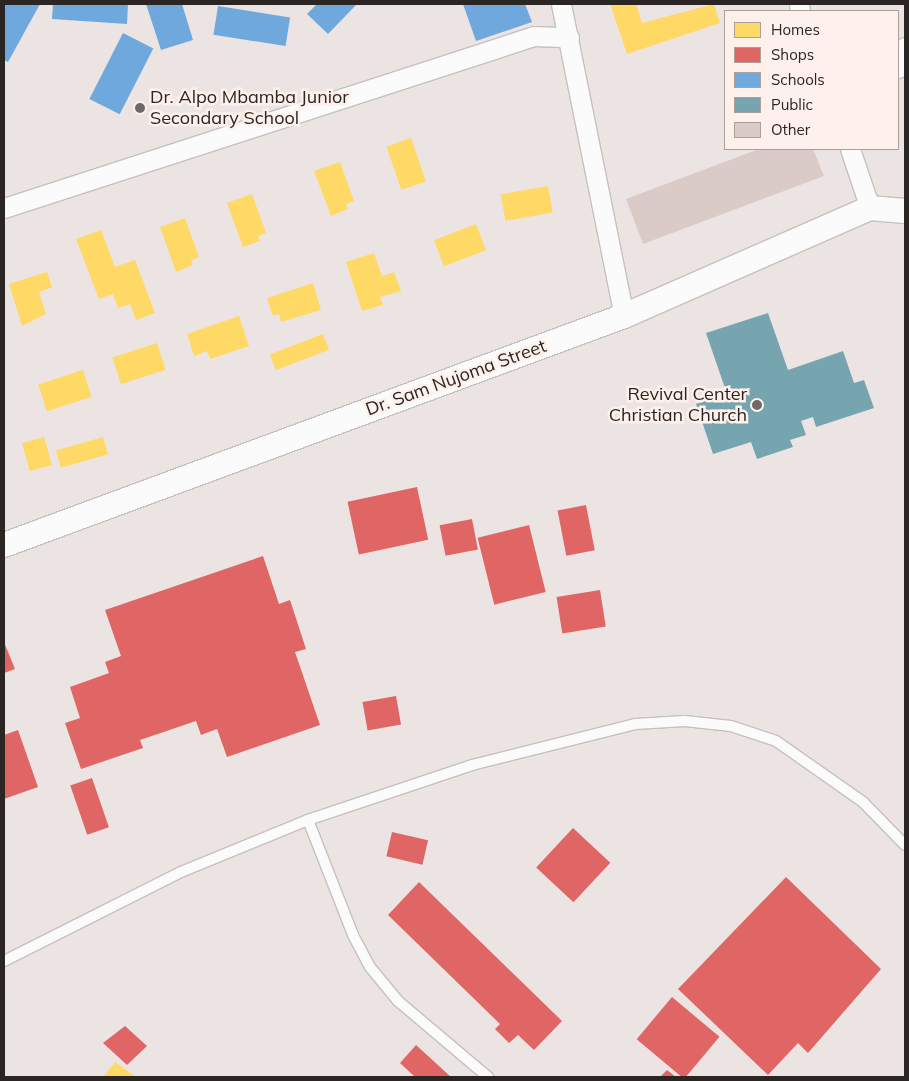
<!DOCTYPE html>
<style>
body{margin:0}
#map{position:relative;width:909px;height:1081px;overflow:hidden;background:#ece4e2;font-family:Mulish,sans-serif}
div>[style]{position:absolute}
.homes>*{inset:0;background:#ffd966;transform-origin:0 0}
.shops>*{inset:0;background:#e06666;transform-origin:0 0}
.schools>*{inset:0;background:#6fa8dc;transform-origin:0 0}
.public>*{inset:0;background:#76a5af}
.building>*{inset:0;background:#dacbc6}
.roads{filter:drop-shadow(1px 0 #c6c0be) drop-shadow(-1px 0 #c6c0be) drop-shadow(0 1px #c6c0be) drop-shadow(0 -1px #c6c0be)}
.service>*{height:10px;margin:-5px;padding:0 5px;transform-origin:5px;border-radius:5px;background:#fcfbfb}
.minor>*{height:19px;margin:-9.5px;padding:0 9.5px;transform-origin:9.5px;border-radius:9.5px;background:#fcfbfb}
.tertiary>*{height:24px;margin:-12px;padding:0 12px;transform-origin:12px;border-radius:12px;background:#fcfbfb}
.dots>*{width:14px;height:14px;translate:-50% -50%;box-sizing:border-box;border:2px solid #fef0ea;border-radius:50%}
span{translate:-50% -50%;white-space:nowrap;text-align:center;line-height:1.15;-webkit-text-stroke:5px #fef0ea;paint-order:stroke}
.poi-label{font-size:18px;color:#2b2523}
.left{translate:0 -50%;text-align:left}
.right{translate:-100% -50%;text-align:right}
.street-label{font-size:18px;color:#2b2523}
.frame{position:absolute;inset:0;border:5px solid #2b2523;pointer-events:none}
.legend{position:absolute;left:724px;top:10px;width:175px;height:140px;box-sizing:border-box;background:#fef0ea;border:1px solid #aa9f9a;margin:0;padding:6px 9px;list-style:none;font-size:15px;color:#2b2523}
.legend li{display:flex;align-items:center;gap:10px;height:25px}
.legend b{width:25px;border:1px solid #aa9f9a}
</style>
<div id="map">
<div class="homes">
<div style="clip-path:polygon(610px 4px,636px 4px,642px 23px,714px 4px,720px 23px,627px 54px)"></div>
<div style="left:411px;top:138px;width:46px;height:26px;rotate:71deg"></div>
<div style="clip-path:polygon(340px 162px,354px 201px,346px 204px,348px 209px,331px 216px,314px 171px)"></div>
<div style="left:548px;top:186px;width:27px;height:48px;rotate:80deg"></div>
<div style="clip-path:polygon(252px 194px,266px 233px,258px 236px,260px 241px,243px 247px,227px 203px)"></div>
<div style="clip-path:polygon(185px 218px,199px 257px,191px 260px,193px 265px,176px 272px,160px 227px)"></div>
<div style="left:476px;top:224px;width:28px;height:45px;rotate:69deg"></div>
<div style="clip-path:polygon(101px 230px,115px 267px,135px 260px,155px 313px,136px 320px,130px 304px,118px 308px,113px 294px,99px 299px,76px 239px)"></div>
<div style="clip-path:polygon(374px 253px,382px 276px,394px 272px,401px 291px,380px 297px,383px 305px,362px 311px,346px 262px)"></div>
<div style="clip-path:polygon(47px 272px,52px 287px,39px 292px,46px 314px,22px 326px,9px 284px)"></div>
<div style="clip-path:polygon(313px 283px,321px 310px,281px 322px,279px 314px,273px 316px,267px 298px)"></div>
<div style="clip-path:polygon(239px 316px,249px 346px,210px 359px,207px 351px,194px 356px,187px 334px)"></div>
<div style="left:323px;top:334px;width:17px;height:57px;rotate:69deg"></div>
<div style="left:157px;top:343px;width:28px;height:47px;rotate:72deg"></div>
<div style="left:83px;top:370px;width:28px;height:47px;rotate:72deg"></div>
<div style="left:44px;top:437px;width:29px;height:23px;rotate:74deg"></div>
<div style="left:103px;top:437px;width:18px;height:49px;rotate:74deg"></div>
<div style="clip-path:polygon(115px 1062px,136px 1077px,103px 1077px)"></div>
</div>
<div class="shops">
<div style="left:417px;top:487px;width:54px;height:71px;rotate:78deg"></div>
<div style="left:586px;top:505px;width:46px;height:29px;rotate:79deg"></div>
<div style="left:472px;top:519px;width:31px;height:33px;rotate:79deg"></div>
<div style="left:529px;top:525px;width:69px;height:53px;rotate:76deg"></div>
<div style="clip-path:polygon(263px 556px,279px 604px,290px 600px,306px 649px,295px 652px,320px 725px,227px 757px,217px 729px,201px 735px,196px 721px,140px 740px,143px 748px,81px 769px,65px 723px,80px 718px,70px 687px,109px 673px,105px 662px,121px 656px,105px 610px)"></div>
<div style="left:600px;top:590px;width:37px;height:44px;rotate:81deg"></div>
<div style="clip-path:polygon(4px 642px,15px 669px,4px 673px)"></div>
<div style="left:396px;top:696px;width:29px;height:34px;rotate:80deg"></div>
<div style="clip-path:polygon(18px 730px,38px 787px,4px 799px,4px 735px)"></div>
<div style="left:92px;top:778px;width:52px;height:23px;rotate:71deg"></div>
<div style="left:573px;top:828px;width:51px;height:54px;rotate:43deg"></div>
<div style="left:392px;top:832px;width:37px;height:25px;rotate:13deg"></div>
<div style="clip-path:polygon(786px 877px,881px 969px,808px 1053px,798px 1043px,768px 1075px,678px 989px)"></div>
<div style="clip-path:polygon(419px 882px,562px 1021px,534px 1050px,518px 1035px,509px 1043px,495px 1029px,500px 1024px,388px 915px)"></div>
<div style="left:672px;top:997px;width:62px;height:55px;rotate:40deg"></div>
<div style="clip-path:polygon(125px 1026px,147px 1046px,127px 1065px,103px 1043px)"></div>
<div style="clip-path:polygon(416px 1045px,451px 1077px,415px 1077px,400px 1063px)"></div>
<div style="clip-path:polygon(667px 1070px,676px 1077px,660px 1077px)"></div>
</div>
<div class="schools">
<div style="clip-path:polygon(5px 4px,40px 4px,8px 62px,4px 60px)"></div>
<div style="clip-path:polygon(53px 4px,128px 4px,127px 24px,52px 19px)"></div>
<div style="clip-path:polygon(146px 4px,182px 4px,193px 40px,161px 50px)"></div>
<div style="clip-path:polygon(317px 4px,357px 4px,328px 34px,307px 14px)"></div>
<div style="clip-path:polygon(463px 4px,525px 4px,532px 22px,476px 41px)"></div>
<div style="left:218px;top:6px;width:73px;height:29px;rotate:9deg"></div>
<div style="left:123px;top:33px;width:34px;height:74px;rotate:27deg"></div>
</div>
<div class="public">
<div style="clip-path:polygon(768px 313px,788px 370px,843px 351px,854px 383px,864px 380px,874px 408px,816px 427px,813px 417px,801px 421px,806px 435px,790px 440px,793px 447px,757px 459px,751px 442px,713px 454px,696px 404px,727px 394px,706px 333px)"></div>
</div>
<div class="building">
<div style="clip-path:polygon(759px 149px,813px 149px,824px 176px,643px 244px,626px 199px)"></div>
</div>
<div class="roads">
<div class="service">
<div style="left:308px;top:820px;width:123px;rotate:68.6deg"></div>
<div style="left:353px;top:935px;width:36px;rotate:62deg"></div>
<div style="left:370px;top:967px;width:44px;rotate:50.5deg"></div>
<div style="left:398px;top:1001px;width:118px;rotate:40.2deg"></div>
<div style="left:4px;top:961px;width:198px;rotate:-26.7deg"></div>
<div style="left:181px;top:872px;width:137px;rotate:-22.3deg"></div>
<div style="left:308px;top:820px;width:173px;rotate:-18.5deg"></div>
<div style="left:472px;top:765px;width:168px;rotate:-14.1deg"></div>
<div style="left:635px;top:724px;width:50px;rotate:-3.4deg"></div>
<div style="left:685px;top:721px;width:46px;rotate:6.2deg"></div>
<div style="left:731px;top:726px;width:47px;rotate:18.4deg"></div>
<div style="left:776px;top:741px;width:106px;rotate:35deg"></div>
<div style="left:863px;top:802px;width:60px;rotate:45.7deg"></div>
</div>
<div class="minor">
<div style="left:561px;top:4px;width:318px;rotate:78.6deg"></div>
<div style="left:799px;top:4px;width:7px;rotate:82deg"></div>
<div style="left:898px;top:68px;width:22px;rotate:-72deg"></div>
<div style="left:850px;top:149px;width:62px;rotate:71.3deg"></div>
<div style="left:4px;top:208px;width:557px;rotate:-17.98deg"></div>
<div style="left:534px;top:36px;width:35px;rotate:2deg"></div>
</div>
<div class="tertiary">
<div style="left:4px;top:545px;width:661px;rotate:-20.27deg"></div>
<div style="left:624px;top:316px;width:269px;rotate:-23.7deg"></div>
<div style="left:870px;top:208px;width:35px;rotate:5deg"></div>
</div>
</div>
<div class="dots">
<div style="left:140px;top:108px;background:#6f6866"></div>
<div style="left:757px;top:405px;background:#6f6866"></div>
</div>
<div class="poi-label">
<span class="left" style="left:150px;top:108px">Dr. Alpo Mbamba Junior<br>Secondary School</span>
<span class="right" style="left:747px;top:405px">Revival Center<br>Christian Church</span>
</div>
<div class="street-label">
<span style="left:456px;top:378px;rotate:-20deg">Dr. Sam Nujoma Street</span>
</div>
<div class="frame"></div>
<ul class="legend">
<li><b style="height:14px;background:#ffd966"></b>Homes</li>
<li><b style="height:14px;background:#e06666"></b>Shops</li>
<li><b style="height:14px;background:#6fa8dc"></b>Schools</li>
<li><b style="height:14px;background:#76a5af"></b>Public</li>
<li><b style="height:14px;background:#dacbc6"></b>Other</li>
</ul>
</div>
